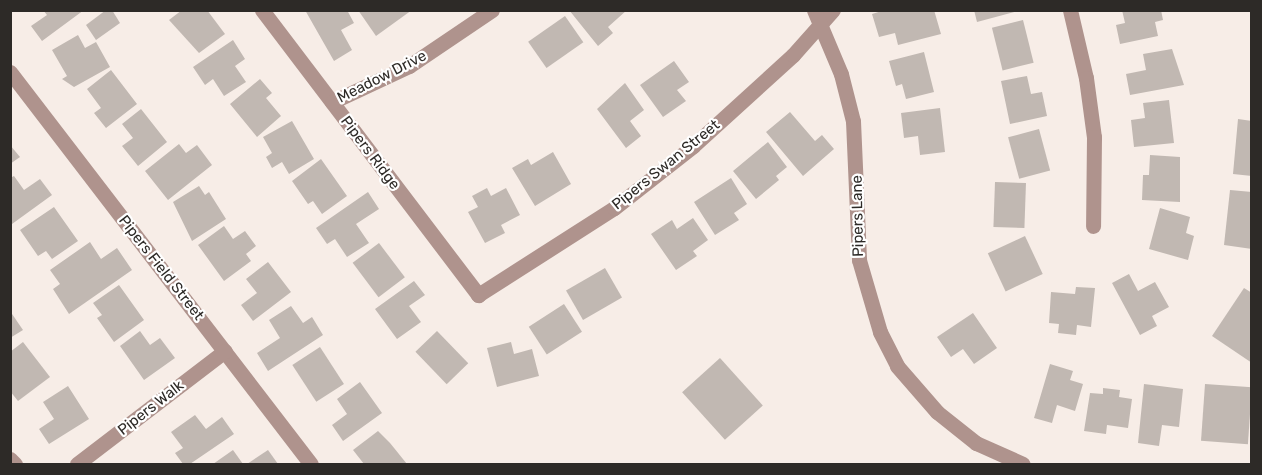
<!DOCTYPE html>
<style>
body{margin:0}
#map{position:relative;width:1262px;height:475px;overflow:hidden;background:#f7ede7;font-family:Rubik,sans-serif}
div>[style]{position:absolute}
.building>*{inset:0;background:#c1b8b2;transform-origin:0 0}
.minor>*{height:15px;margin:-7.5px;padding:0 7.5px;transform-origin:7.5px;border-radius:7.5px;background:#af938d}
span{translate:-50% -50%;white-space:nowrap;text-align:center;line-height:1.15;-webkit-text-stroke:4.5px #fff;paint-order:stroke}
.street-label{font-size:15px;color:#2d2a27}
.frame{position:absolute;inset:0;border:12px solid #2d2a27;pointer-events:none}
</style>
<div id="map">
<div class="building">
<div style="clip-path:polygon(43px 10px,84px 10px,42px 41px,31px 26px,47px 15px)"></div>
<div style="clip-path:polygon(106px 10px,112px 10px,120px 23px,96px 40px,86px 25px)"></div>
<div style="clip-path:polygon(182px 10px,207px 10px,225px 34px,199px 53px,169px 20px)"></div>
<div style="clip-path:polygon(305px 10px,347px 10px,354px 23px,341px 30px,352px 50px,334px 61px)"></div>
<div style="clip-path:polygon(358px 10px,412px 10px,376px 36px)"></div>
<div style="clip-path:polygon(569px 10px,627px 10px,608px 27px,613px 33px,598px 46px)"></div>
<div style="clip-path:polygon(885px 10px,934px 10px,941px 34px,898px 45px,895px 33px,879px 37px,872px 14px)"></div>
<div style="clip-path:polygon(974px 10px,1018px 10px,1018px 11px,977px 22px)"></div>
<div style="clip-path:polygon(1122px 10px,1161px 10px,1163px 20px,1155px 22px,1158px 36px,1120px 44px,1116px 25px,1125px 23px)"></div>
<div style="left:565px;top:16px;width:32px;height:45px;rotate:55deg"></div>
<div style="left:1023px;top:20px;width:44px;height:32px;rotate:76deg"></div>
<div style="clip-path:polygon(78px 35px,85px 48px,96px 42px,110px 67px,74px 87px,62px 79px,67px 76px,52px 50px)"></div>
<div style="clip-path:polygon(233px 40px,245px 59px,235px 66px,246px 82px,224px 96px,213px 79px,205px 85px,193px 67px)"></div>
<div style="clip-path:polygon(1172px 49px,1184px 85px,1130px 95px,1126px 74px,1146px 70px,1143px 54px)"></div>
<div style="clip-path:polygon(924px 52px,934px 92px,906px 99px,902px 84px,896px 86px,889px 61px)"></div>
<div style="clip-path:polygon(674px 61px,689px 82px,677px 90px,686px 101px,663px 117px,640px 85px)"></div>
<div style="clip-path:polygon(111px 70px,137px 104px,106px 128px,94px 113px,101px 108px,87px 89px)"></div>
<div style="clip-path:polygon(1027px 76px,1031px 94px,1042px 92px,1047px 116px,1010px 124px,1001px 81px)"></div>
<div style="clip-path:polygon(260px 79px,272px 93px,266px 98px,281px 116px,257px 137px,230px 104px)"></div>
<div style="clip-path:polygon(625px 83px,644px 110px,630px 121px,641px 136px,626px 148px,597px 109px)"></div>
<div style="clip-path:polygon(1169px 100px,1174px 143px,1134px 147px,1131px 120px,1145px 118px,1143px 103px)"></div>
<div style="clip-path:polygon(940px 108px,945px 152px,920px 155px,918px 136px,904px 138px,901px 113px)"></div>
<div style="clip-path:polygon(141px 109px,167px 142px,138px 166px,122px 146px,133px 138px,122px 124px)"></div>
<div style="clip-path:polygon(790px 112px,815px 141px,822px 135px,834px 149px,803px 176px,766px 132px)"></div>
<div style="clip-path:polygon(1238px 119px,1252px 121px,1252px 176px,1233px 174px)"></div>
<div style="clip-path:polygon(292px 121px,314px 159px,289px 174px,282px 162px,272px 168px,266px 157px,272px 153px,263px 137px)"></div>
<div style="left:1039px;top:129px;width:43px;height:32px;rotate:75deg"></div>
<div style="clip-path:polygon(768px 142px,787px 167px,776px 176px,779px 180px,756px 199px,733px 171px)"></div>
<div style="clip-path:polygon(179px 144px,186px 153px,197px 145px,212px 165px,168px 200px,145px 171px)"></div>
<div style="clip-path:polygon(10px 145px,20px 157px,10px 164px)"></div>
<div style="clip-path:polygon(553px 152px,571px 184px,535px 206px,512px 168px,528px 159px,531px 165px)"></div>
<div style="clip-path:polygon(1150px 155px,1180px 157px,1180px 202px,1142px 200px,1143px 175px,1149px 175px)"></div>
<div style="clip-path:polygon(321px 159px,347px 196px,322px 214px,313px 201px,308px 204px,292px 181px)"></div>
<div style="clip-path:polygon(14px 176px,24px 190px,40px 179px,52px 195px,12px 224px,10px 178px)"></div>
<div style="clip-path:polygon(731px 178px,747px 204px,734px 213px,739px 220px,715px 235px,694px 202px)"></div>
<div style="left:995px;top:182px;width:31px;height:45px;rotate:2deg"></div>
<div style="clip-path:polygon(199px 186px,205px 195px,209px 192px,226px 219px,192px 241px,173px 202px)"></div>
<div style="clip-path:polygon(487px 188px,491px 196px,506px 188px,520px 215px,501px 225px,505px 233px,485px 243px,468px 212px,478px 207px,472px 196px)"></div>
<div style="clip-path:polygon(1230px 190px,1252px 192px,1252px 249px,1224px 245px)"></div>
<div style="clip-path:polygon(368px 192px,379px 209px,356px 224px,369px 243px,347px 257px,335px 239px,327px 244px,316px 228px)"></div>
<div style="clip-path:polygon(54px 207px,78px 241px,52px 259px,46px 251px,38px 256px,20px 230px)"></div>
<div style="clip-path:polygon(1160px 208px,1190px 217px,1186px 233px,1194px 236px,1188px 260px,1149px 249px)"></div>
<div style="clip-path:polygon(693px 218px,708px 240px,693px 251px,697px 256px,676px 270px,651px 234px,672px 220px,677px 229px)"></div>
<div style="clip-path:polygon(224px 226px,233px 239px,245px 231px,256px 246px,246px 254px,251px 261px,224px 281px,198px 245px)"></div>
<div style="left:1025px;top:236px;width:42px;height:41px;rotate:65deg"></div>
<div style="clip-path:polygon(90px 242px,101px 259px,117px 248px,132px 270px,69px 314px,53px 289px,60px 284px,50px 270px)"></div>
<div style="left:379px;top:243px;width:43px;height:33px;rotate:53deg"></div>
<div style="clip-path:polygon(268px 262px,291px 292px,253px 321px,241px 305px,257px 293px,246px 279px)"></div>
<div style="left:605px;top:268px;width:34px;height:45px;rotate:60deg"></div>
<div style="clip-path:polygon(1129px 274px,1138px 291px,1155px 282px,1169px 307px,1152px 316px,1157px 326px,1140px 335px,1112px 283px)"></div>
<div style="clip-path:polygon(414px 281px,425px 295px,409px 306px,421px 322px,397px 339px,375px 309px)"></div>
<div style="clip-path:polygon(119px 285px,144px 320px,114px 342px,97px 318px,102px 315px,93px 303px)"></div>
<div style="clip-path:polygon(1076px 287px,1095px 288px,1091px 327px,1077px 325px,1076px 335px,1058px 333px,1059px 324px,1049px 323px,1051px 292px,1075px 294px)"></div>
<div style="clip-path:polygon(1244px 288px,1252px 293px,1252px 363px,1212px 336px)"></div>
<div style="left:564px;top:304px;width:33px;height:42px;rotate:57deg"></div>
<div style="clip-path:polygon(291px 306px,303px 323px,312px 317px,323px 335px,268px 371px,257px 353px,280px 338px,269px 320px)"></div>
<div style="clip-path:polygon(10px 311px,23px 330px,10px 338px)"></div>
<div style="clip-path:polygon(973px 313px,997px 348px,974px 364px,963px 349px,951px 357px,937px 337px)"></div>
<div style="clip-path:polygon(140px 331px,150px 345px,160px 338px,175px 358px,144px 380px,120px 346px)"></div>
<div style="left:437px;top:331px;width:45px;height:30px;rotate:46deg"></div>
<div style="clip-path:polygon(23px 342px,50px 377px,18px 401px,10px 391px,10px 352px)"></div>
<div style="clip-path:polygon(511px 342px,514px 354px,532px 349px,539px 376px,497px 387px,487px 348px)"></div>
<div style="left:320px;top:347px;width:44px;height:33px;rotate:57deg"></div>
<div style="left:720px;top:358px;width:64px;height:51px;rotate:48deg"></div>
<div style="clip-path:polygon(1050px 364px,1073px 371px,1070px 380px,1083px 384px,1075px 411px,1057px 405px,1052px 423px,1034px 418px)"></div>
<div style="clip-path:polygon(360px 382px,382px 413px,343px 441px,332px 425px,347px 414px,337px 399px)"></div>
<div style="clip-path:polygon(1144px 384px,1183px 389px,1179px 427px,1162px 425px,1159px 446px,1138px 443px)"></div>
<div style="left:1205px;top:384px;width:47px;height:57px;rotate:4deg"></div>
<div style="clip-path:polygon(68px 386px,89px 419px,49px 444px,39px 429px,54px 419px,43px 402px)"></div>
<div style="clip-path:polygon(1103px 388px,1120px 390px,1119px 397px,1132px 399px,1128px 428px,1107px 425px,1106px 434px,1084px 431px,1090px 393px,1103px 394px)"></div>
<div style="clip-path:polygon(195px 415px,206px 429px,222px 417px,234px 434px,190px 464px,183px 464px,175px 453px,183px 448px,171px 432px)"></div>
<div style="clip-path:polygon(378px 431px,390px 443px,407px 464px,364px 464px,353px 450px)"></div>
<div style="clip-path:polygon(233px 450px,243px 464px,213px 464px)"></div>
<div style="clip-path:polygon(268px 450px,278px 464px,247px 464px)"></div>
</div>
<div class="minor">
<div style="left:262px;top:10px;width:358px;rotate:52.8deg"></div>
<div style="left:478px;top:295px;width:161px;rotate:-32.6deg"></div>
<div style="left:614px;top:208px;width:100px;rotate:-38.1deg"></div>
<div style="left:693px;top:146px;width:135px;rotate:-42.3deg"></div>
<div style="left:793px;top:55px;width:60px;rotate:-48.4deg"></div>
<div style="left:814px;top:10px;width:69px;rotate:67.1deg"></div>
<div style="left:841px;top:74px;width:49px;rotate:75.7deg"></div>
<div style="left:853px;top:121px;width:139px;rotate:87.5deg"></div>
<div style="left:859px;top:260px;width:75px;rotate:73.7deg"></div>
<div style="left:880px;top:332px;width:38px;rotate:63deg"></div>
<div style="left:897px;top:366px;width:61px;rotate:49deg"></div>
<div style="left:937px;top:412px;width:50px;rotate:38.5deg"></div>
<div style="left:976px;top:443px;width:51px;rotate:24.1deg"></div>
<div style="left:1070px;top:10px;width:70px;rotate:76.8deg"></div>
<div style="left:1086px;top:78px;width:60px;rotate:82.3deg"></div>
<div style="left:1094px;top:137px;width:89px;rotate:90.6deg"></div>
<div style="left:10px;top:72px;width:494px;rotate:52.5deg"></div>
<div style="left:332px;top:102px;width:85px;rotate:-25.1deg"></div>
<div style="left:409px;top:66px;width:100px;rotate:-34deg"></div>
<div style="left:10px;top:459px;width:7px;rotate:45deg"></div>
<div style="left:77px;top:464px;width:186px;rotate:-37.4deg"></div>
</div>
<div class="street-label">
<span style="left:382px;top:77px;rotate:-27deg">Meadow Drive</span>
<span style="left:370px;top:153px;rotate:53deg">Pipers Ridge</span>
<span style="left:666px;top:165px;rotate:-39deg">Pipers Swan Street</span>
<span style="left:858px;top:216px;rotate:-91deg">Pipers Lane</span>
<span style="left:161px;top:268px;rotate:52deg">Pipers Field Street</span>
<span style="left:151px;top:408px;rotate:-38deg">Pipers Walk</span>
</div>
<div class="frame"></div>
</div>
